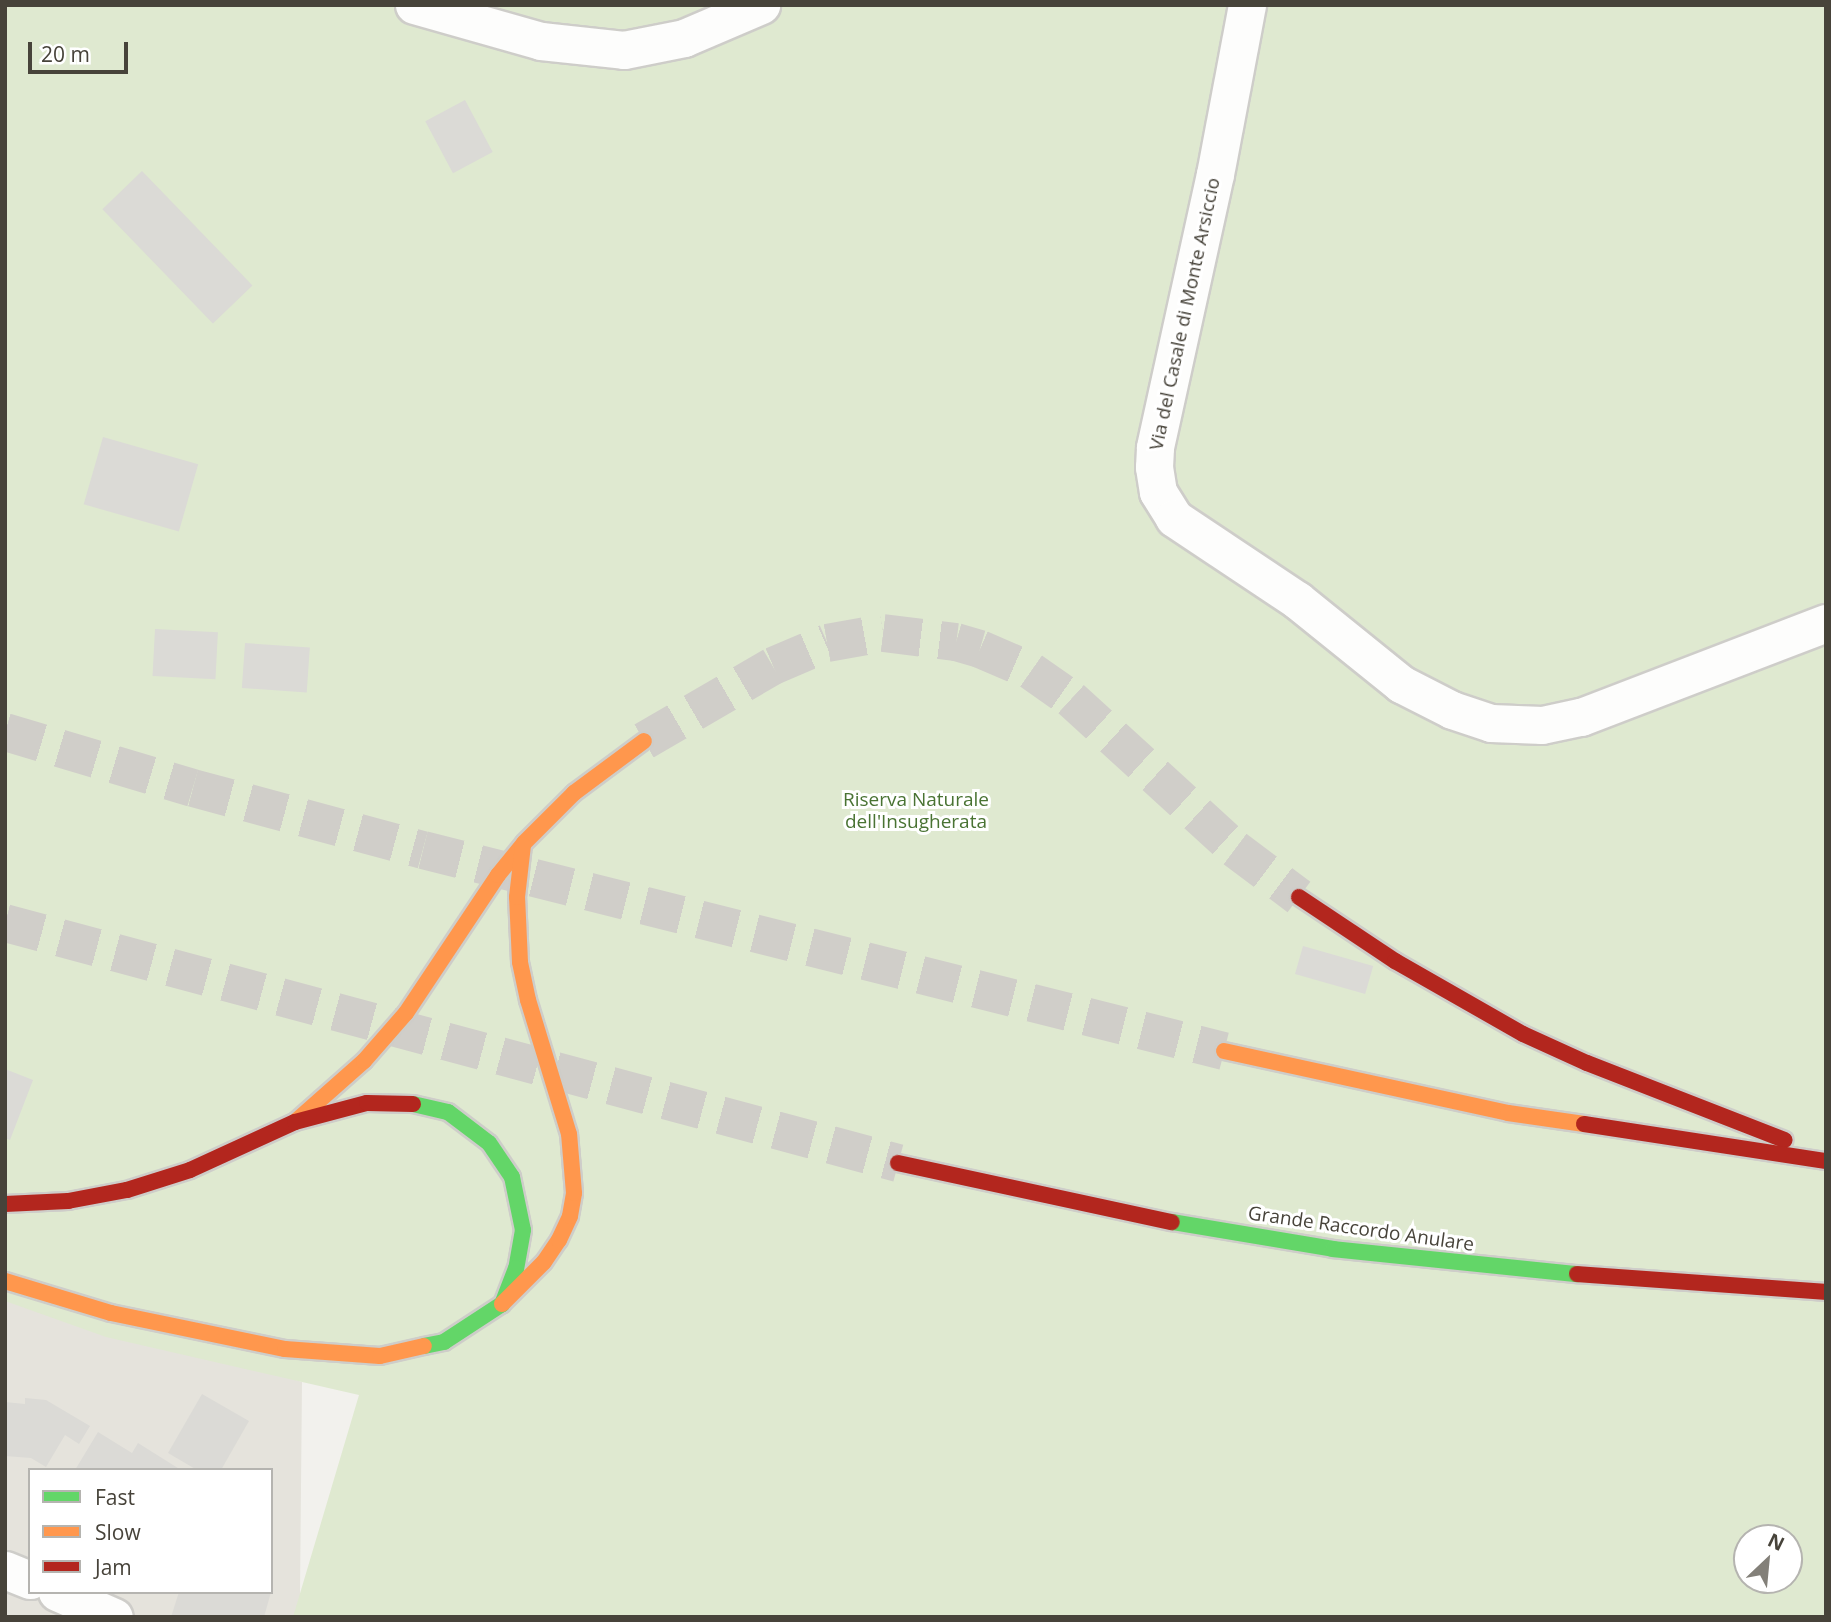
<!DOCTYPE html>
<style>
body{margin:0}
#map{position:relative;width:1831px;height:1622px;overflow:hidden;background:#f2f1ed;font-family:"Open Sans",sans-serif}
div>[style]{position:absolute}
.residential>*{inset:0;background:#e5e3dc}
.green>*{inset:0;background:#dfe9d0}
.building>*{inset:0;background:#dbdad6;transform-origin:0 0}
.highway-tunnel>*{height:38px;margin-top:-19px;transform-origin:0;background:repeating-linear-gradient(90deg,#d0cec9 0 38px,transparent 0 57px)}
.roads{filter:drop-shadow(2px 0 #cecdc9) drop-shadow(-2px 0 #cecdc9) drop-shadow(0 2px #cecdc9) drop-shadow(0 -2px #cecdc9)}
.street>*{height:37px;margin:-18.5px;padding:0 18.5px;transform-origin:18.5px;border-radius:18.5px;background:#fdfdfc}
.fast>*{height:16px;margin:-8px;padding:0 8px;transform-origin:8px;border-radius:8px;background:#63d668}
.slow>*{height:16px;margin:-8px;padding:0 8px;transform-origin:8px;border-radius:8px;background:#ff974d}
.jam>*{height:16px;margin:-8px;padding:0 8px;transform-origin:8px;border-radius:8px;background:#b3261e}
span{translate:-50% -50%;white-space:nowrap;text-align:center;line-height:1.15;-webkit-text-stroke:6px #fff;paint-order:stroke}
.street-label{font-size:19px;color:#47433a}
.park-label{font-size:19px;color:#497333}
.frame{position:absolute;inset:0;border:7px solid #47433a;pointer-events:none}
.legend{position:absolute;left:28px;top:1468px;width:245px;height:126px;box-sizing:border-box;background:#fff;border:2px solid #b5b4b0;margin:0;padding:9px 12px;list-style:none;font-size:21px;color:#47433a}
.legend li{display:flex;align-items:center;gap:14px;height:35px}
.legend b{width:35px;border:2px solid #b5b4b0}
.north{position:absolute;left:1733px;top:1524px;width:70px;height:70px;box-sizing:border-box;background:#fff;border:2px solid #b5b4b0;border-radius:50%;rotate:26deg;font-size:19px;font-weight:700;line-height:28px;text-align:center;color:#47433a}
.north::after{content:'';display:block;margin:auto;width:24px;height:32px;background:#838079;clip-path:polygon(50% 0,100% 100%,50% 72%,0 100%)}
.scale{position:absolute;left:28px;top:42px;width:100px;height:32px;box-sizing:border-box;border:4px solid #47433a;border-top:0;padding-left:9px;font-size:21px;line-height:24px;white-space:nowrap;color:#47433a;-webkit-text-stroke:5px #fff;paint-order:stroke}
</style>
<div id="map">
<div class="residential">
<div style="clip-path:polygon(evenodd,5px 1288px,302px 1382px,300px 1593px,353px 1617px,5px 1617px,5px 1288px,30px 1470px,271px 1470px,271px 1592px,30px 1592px,30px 1470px)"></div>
</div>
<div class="green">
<div style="clip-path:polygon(evenodd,5px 5px,1826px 5px,1826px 1617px,293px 1617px,359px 1395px,106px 1337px,5px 1301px,5px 5px,1747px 1538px,1789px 1538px,1789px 1580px,1747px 1580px,1747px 1538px)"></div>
</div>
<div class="building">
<div style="left:465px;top:100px;width:59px;height:45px;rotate:62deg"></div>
<div style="left:142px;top:171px;width:159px;height:55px;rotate:46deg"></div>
<div style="left:103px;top:437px;width:99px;height:70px;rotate:16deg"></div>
<div style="left:155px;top:629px;width:63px;height:47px;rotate:3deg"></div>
<div style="left:245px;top:643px;width:65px;height:45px;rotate:4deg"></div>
<div style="left:1303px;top:946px;width:73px;height:29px;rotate:16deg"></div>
<div style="clip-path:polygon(5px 1069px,33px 1080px,10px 1140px,5px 1138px)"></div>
<div style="clip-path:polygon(202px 1394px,249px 1421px,221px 1470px,197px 1470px,168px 1453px)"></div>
<div style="clip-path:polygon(25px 1398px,46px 1400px,90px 1426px,79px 1444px,65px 1435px,46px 1467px,31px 1458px,5px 1456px,5px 1402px,25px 1404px)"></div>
<div style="clip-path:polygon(98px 1432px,132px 1453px,138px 1443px,181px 1470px,75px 1470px)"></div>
<div style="clip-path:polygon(179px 1592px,271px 1592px,264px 1617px,171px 1617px)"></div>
</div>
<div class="highway-tunnel">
<div style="left:5px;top:732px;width:196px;rotate:16.6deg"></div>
<div style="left:193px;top:788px;width:238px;rotate:15.1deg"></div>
<div style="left:423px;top:850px;width:826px;rotate:14.09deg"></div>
<div style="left:644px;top:741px;width:149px;rotate:-30.2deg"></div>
<div style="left:773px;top:666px;width:59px;rotate:-23.1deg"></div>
<div style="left:827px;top:643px;width:57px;rotate:-10.1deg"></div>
<div style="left:883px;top:633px;width:74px;rotate:7deg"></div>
<div style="left:956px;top:642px;width:25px;rotate:16deg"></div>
<div style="left:980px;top:649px;width:56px;rotate:23.3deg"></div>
<div style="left:1031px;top:671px;width:49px;rotate:35deg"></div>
<div style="left:1071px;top:699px;width:222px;rotate:42.4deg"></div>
<div style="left:1235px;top:849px;width:80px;rotate:36.9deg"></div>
<div style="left:5px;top:923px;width:925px;rotate:15.04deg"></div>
</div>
<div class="roads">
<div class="street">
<div style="left:414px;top:5px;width:132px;rotate:15.8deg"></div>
<div style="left:541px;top:41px;width:83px;rotate:6.2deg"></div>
<div style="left:624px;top:50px;width:61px;rotate:-11.3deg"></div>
<div style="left:684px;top:38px;width:84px;rotate:-23.2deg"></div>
<div style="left:1247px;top:5px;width:172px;rotate:100.7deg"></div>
<div style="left:1215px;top:174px;width:280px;rotate:102.4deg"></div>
<div style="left:1155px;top:448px;width:19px;rotate:93deg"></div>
<div style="left:1154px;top:467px;width:25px;rotate:81deg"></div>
<div style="left:1158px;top:492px;width:31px;rotate:58deg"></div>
<div style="left:1174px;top:518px;width:148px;rotate:33.7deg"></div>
<div style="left:1297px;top:600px;width:134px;rotate:38.9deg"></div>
<div style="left:1401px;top:684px;width:57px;rotate:27deg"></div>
<div style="left:1452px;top:710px;width:41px;rotate:18.4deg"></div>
<div style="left:1491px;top:723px;width:51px;rotate:2.2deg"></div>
<div style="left:1542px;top:725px;width:40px;rotate:-12deg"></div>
<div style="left:1581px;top:717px;width:262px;rotate:-21deg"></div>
<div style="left:5px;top:1570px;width:27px;rotate:22deg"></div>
<div style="left:57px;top:1592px;width:62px;rotate:23.7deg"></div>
</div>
<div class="fast">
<div style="left:413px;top:1104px;width:36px;rotate:13deg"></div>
<div style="left:448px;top:1112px;width:51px;rotate:37.1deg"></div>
<div style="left:489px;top:1143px;width:41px;rotate:55.9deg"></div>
<div style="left:512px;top:1177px;width:54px;rotate:78.3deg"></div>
<div style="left:523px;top:1230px;width:39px;rotate:100deg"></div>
<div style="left:516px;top:1268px;width:39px;rotate:111deg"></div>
<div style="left:502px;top:1304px;width:69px;rotate:146.8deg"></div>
<div style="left:444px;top:1342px;width:20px;rotate:169deg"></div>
<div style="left:1172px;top:1222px;width:163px;rotate:9.5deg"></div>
<div style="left:1333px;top:1249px;width:245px;rotate:5.9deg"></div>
</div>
<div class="slow">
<div style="left:1224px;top:1051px;width:291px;rotate:12.3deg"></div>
<div style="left:1508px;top:1113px;width:77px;rotate:8.2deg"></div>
<div style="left:295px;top:1122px;width:92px;rotate:-41.5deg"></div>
<div style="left:364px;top:1061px;width:64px;rotate:-48.8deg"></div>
<div style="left:406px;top:1013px;width:166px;rotate:-56.3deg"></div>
<div style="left:498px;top:875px;width:41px;rotate:-50.9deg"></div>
<div style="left:524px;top:843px;width:71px;rotate:-45deg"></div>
<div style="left:574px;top:793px;width:87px;rotate:-36.6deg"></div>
<div style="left:5px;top:1281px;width:111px;rotate:16.8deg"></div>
<div style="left:111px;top:1313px;width:178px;rotate:11.7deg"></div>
<div style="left:285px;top:1349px;width:95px;rotate:4.2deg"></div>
<div style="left:380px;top:1356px;width:45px;rotate:-12.8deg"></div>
<div style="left:502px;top:1304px;width:59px;rotate:-45deg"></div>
<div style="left:544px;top:1262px;width:27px;rotate:-56deg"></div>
<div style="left:559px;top:1240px;width:26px;rotate:-65deg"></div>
<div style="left:570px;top:1216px;width:23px;rotate:-80deg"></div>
<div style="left:574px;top:1193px;width:59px;rotate:-94.8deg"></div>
<div style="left:569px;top:1134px;width:140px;rotate:-107deg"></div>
<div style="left:528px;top:1000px;width:39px;rotate:-102deg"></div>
<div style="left:520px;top:962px;width:65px;rotate:-92.6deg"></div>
<div style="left:517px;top:897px;width:52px;rotate:-83.4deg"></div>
</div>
<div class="jam">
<div style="left:1299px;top:897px;width:115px;rotate:33.7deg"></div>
<div style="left:1395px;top:961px;width:147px;rotate:29.7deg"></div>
<div style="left:1523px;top:1034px;width:70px;rotate:24.4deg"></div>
<div style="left:1587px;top:1063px;width:212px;rotate:21.3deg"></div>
<div style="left:1584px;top:1124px;width:245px;rotate:8.7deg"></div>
<div style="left:898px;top:1163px;width:280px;rotate:12.2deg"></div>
<div style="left:5px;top:1204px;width:63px;rotate:-2.7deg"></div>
<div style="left:68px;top:1201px;width:60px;rotate:-10.6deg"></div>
<div style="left:127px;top:1190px;width:66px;rotate:-17.6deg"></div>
<div style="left:190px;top:1170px;width:115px;rotate:-24.6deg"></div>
<div style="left:295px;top:1122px;width:74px;rotate:-14.8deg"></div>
<div style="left:367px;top:1103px;width:46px;rotate:1.2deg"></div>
<div style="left:1577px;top:1274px;width:250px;rotate:4.1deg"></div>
</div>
</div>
<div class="street-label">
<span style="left:1185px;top:314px;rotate:-78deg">Via del Casale di Monte Arsiccio</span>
<span style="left:1361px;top:1229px;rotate:8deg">Grande Raccordo Anulare</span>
</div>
<div class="park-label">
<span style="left:916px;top:811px">Riserva Naturale<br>dell'Insugherata</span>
</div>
<div class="frame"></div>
<ul class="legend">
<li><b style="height:9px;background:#63d668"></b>Fast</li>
<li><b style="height:9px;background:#ff974d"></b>Slow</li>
<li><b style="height:9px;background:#b3261e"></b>Jam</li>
</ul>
<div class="north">N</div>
<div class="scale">20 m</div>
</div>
